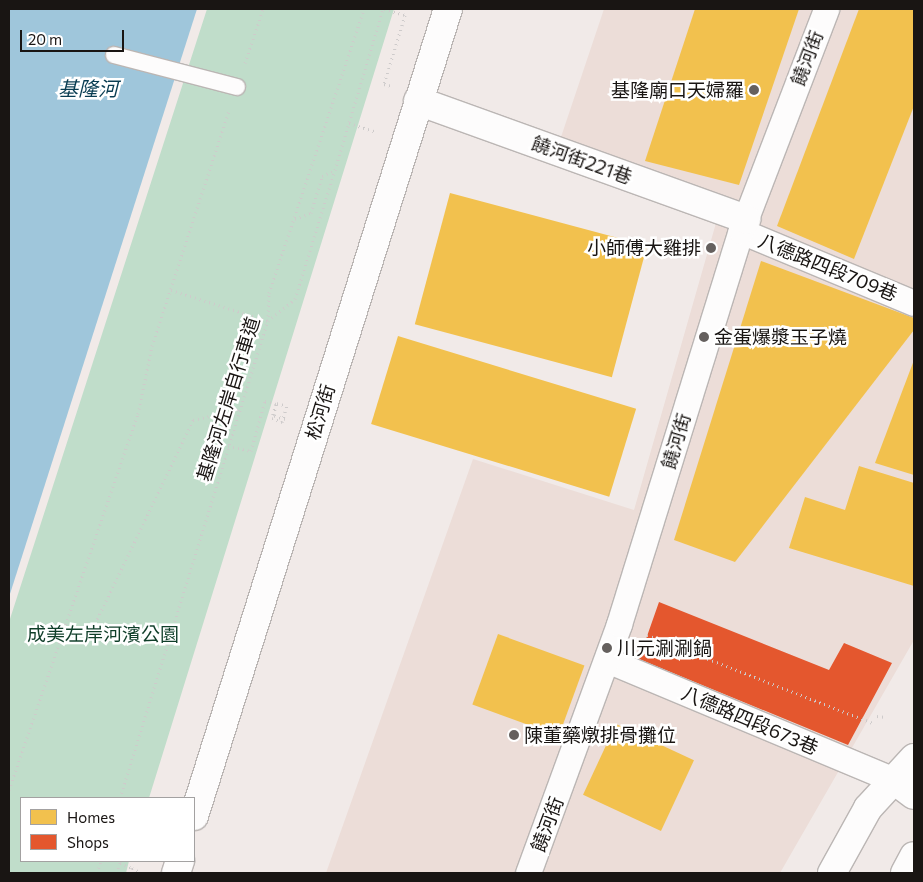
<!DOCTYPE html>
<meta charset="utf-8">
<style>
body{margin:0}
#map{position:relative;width:923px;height:882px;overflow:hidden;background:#f1eae8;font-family:Commissioner,"Noto Sans TC",sans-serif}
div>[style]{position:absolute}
.built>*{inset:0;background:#ecddd8}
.green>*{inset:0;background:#c0ddca}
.water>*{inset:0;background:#9fc6db}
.homes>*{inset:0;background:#f2c14e;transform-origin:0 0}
.shops>*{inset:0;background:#e4572e}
.path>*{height:3px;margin-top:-1.5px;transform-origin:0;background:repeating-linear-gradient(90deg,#cecbcb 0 1px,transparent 0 5px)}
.roads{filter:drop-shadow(1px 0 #bbb6b4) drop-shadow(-1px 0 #bbb6b4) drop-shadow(0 1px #bbb6b4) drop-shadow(0 -1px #bbb6b4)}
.service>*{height:16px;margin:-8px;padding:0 8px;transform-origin:8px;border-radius:8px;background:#fdfcfc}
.pedestrian>*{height:25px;margin:-12.5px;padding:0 12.5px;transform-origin:12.5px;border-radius:12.5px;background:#fdfcfc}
.minor>*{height:28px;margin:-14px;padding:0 14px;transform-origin:14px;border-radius:14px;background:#fdfcfc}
.secondary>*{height:28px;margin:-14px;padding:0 14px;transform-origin:14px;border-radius:14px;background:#fdfcfc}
.path-bridge>*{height:3px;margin-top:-1.5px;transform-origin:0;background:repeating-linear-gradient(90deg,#cecbcb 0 1px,transparent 0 5px)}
.dots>*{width:14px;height:14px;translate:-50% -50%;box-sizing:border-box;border:2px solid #fff;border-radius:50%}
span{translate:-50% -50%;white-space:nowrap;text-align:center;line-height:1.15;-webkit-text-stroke:5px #fff;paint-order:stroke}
.street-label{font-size:19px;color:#191513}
.poi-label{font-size:19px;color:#191513}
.right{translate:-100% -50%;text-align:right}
.left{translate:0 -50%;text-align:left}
.park-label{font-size:19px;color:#0f3e29}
.water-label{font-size:20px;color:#093d52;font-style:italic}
.frame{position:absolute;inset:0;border:10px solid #191513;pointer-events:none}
.legend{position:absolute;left:20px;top:797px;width:175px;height:65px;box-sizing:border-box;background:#fff;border:1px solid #a3a1a1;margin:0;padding:6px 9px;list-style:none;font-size:15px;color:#191513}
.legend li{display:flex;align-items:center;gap:10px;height:25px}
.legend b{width:25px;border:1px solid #a3a1a1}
.scale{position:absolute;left:20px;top:30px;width:104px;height:22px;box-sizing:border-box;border:2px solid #191513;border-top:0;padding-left:6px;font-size:15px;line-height:18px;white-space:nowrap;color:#191513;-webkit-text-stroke:4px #fff;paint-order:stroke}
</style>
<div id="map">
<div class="built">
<div style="clip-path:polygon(604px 9px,914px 9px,914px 640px,780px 873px,326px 873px,473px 459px,634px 510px,720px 209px,561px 137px)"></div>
</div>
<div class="green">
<div style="clip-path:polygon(207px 9px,394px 9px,149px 798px,21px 798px,21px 861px,129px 861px,126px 873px,9px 873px,9px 622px)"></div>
</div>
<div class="water">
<div style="clip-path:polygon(9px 9px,197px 9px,9px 597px)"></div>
</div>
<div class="homes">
<div style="clip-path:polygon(695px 9px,799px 9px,739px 185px,645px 161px)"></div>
<div style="clip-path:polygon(859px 9px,914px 9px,914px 106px,854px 259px,777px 226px)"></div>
<div style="left:450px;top:193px;width:204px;height:136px;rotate:15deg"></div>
<div style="clip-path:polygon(761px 261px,914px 318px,914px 330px,735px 562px,674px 540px)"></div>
<div style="left:398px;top:336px;width:249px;height:92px;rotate:17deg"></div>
<div style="clip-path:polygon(914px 360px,914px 475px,875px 463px)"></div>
<div style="clip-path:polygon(859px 466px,914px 483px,914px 586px,789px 548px,805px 497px,845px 510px)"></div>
<div style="left:498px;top:634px;width:92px;height:75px;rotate:20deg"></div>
<div style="left:616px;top:724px;width:86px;height:78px;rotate:25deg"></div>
</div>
<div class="shops">
<div style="clip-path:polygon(659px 602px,829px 670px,844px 643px,892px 663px,848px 745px,639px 659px)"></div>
</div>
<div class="path">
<div style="left:384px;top:9px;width:22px;rotate:16deg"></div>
<div style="left:405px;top:15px;width:72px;rotate:106.9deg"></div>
<div style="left:384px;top:84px;width:8px;rotate:14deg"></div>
<div style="left:245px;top:63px;width:57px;rotate:-71.6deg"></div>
<div style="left:349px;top:123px;width:29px;rotate:18deg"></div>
<div style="left:295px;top:219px;width:17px;rotate:-21deg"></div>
<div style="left:311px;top:213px;width:39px;rotate:-73deg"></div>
<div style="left:322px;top:176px;width:14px;rotate:-25deg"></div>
<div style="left:335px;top:170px;width:168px;rotate:-73.4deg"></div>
<div style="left:171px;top:290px;width:102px;rotate:17.7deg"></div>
<div style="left:268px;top:321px;width:35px;rotate:-39deg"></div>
<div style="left:295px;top:299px;width:135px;rotate:-72.8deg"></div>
<div style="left:285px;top:419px;width:13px;rotate:-162deg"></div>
<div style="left:273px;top:415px;width:13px;rotate:-72deg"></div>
<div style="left:277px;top:403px;width:10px;rotate:17deg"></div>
<div style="left:228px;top:446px;width:24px;rotate:12deg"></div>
<div style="left:251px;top:451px;width:52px;rotate:-74.4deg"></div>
<div style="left:64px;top:633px;width:29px;rotate:-10deg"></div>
<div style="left:93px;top:628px;width:231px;rotate:-64.3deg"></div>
<div style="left:193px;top:420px;width:48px;rotate:-13.2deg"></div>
<div style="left:647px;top:635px;width:243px;rotate:21.3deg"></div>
<div style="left:877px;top:716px;width:9px;rotate:6deg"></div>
<div style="left:9px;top:790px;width:398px;rotate:-71.1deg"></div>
<div style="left:138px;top:414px;width:69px;rotate:-78.4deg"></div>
<div style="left:152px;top:346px;width:247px;rotate:-71.9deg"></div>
<div style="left:120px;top:798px;width:499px;rotate:-72.8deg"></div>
<div style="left:268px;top:321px;width:28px;rotate:-88deg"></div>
<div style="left:269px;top:293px;width:299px;rotate:-71.5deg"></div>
<div style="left:132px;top:868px;width:11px;rotate:27deg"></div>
<div style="left:97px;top:873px;width:13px;rotate:-72deg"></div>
<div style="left:116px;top:873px;width:11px;rotate:-68deg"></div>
<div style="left:120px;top:863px;width:13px;rotate:23deg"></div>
<div style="left:132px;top:868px;width:5px;rotate:112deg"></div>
</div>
<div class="roads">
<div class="service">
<div style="left:114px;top:55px;width:127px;rotate:14.6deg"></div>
</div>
<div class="pedestrian">
<div style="left:741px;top:231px;width:187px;rotate:22.6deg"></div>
<div style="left:607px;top:660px;width:311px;rotate:22.7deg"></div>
<div style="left:528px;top:873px;width:265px;rotate:-69.9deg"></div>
<div style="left:619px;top:624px;width:412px;rotate:-72.8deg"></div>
<div style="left:741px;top:231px;width:238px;rotate:-69deg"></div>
</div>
<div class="minor">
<div style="left:418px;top:101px;width:349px;rotate:19.8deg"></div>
<div style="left:894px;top:780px;width:25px;rotate:37deg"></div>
<div style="left:194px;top:816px;width:846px;rotate:-72.53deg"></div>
<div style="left:176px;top:873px;width:13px;rotate:-72deg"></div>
</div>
<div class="secondary">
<div style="left:832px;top:873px;width:74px;rotate:-61deg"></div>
<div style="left:868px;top:808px;width:68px;rotate:-47.4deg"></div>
<div style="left:905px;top:873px;width:19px;rotate:-62deg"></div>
</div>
</div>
<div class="path-bridge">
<div style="left:265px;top:401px;width:11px;rotate:15deg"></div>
<div style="left:276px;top:404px;width:15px;rotate:106deg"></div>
<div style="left:272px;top:418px;width:11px;rotate:22deg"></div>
<div style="left:282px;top:422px;width:17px;rotate:-73deg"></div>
</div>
<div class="dots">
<div style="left:754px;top:90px;background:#65605e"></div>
<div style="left:711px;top:248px;background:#65605e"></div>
<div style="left:704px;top:337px;background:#65605e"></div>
<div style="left:607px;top:648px;background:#65605e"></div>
<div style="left:514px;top:735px;background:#65605e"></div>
</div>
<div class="street-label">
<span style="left:807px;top:58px;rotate:-69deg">饒河街</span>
<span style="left:582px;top:160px;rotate:20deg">饒河街221巷</span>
<span style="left:828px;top:267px;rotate:22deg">八德路四段709巷</span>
<span style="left:228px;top:399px;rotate:-73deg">基隆河左岸自行車道</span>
<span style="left:320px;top:412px;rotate:-73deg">松河街</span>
<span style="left:676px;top:441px;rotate:-73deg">饒河街</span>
<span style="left:750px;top:720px;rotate:23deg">八德路四段673巷</span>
<span style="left:547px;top:824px;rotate:-69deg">饒河街</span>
</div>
<div class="poi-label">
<span class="right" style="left:744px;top:90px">基隆廟口天婦羅</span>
<span class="right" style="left:701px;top:248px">小師傅大雞排</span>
<span class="left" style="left:714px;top:337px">金蛋爆漿玉子燒</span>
<span class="left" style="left:617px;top:648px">川元涮涮鍋</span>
<span class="left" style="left:524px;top:735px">陳董藥燉排骨攤位</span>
</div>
<div class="park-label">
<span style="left:103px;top:634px">成美左岸河濱公園</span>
</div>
<div class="water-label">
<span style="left:88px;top:88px">基隆河</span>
</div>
<div class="frame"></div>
<ul class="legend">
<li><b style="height:14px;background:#f2c14e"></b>Homes</li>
<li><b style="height:14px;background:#e4572e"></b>Shops</li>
</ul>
<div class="scale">20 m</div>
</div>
